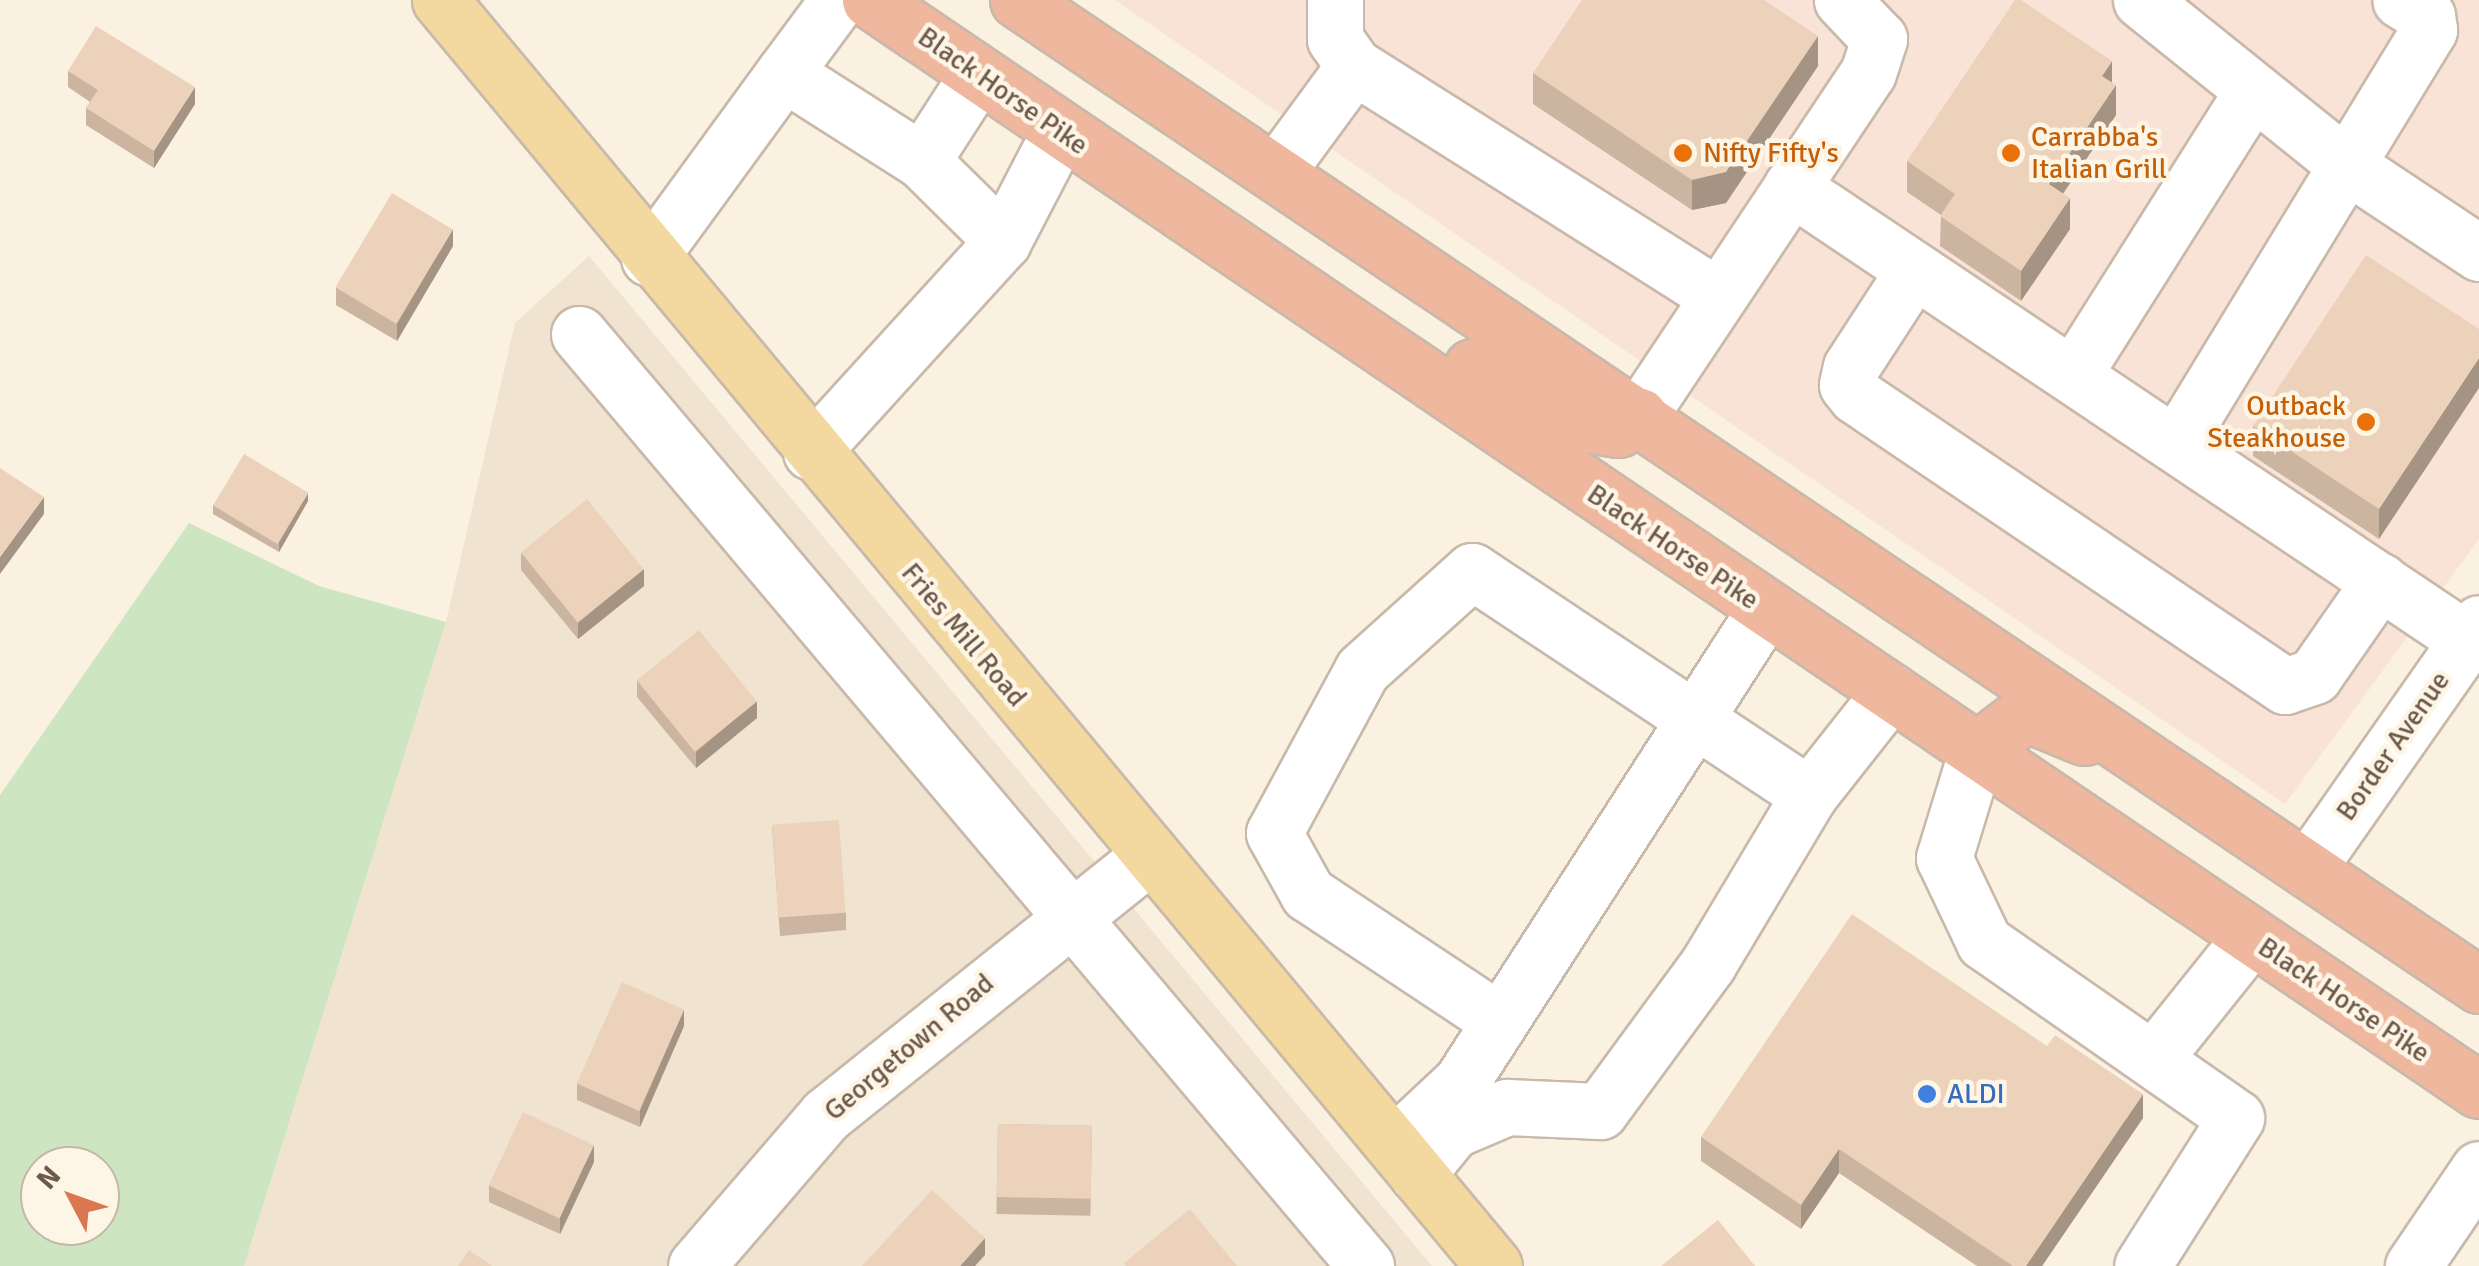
<!DOCTYPE html>
<style>
body{margin:0}
#map{position:relative;width:2479px;height:1266px;overflow:hidden;background:#faf1e1;font-family:Signika,sans-serif}
div>[style]{position:absolute}
.residential>*{inset:0;background:#f0e3d0}
.commercial>*{inset:0;background:#f9e2d6}
.green>*{inset:0;background:#cee5c2}
.roads{filter:drop-shadow(2px 0 #c9b9aa) drop-shadow(-2px 0 #c9b9aa) drop-shadow(0 2px #c9b9aa) drop-shadow(0 -2px #c9b9aa)}
.minor>*{height:55px;margin:-27.5px;padding:0 27.5px;transform-origin:27.5px;border-radius:27.5px;background:#fff}
.major>*{height:55px;margin:-27.5px;padding:0 27.5px;transform-origin:27.5px;border-radius:27.5px;background:#f3d89f}
.highway>*{height:55px;margin:-27.5px;padding:0 27.5px;transform-origin:27.5px;border-radius:27.5px;background:#efb79d}
.wall>*{inset:0;background:#cbb5a1;transform-origin:0 0}
.shaded-wall>*{inset:0;background:#a59383}
.building>*{inset:0;background:#ecd2bb;transform-origin:0 0}
.dots>*{width:28px;height:28px;translate:-50% -50%;box-sizing:border-box;border:5px solid #fdf6e7;border-radius:50%}
span{translate:-50% -50%;white-space:nowrap;text-align:center;line-height:1.15;-webkit-text-stroke:9px #fdf6e7;paint-order:stroke}
.street-label{font-size:28px;color:#6e594b}
.food-label{font-size:28px;color:#c56008}
.left{translate:0 -50%;text-align:left}
.right{translate:-100% -50%;text-align:right}
.shop-label{font-size:28px;color:#366cbe}
.north{position:absolute;left:20px;top:1146px;width:100px;height:100px;box-sizing:border-box;background:#fdf6e7;border:2px solid #c4b7a9;border-radius:50%;rotate:311deg;font-size:28px;font-weight:700;line-height:40px;text-align:center;color:#6e594b}
.north::after{content:'';display:block;margin:auto;width:35px;height:45px;background:#d97750;clip-path:polygon(50% 0,100% 100%,50% 72%,0 100%)}
</style>
<div id="map">
<div class="residential">
<div style="clip-path:polygon(589px 256px,1432px 1266px,244px 1266px,446px 622px,515px 323px)"></div>
</div>
<div class="commercial">
<div style="clip-path:polygon(1115px 0,2479px 0,2479px 539px,2285px 804px)"></div>
</div>
<div class="green">
<div style="clip-path:polygon(evenodd,189px 523px,319px 586px,446px 622px,244px 1266px,0 1266px,0 795px,189px 523px,40px 1166px,100px 1166px,100px 1226px,40px 1226px,40px 1166px)"></div>
</div>
<div class="roads">
<div class="minor">
<div style="left:838px;top:0;width:91px;rotate:126.5deg"></div>
<div style="left:784px;top:73px;width:164px;rotate:32.5deg"></div>
<div style="left:922px;top:161px;width:103px;rotate:-57.2deg"></div>
<div style="left:1335px;top:0;width:39px;rotate:90deg"></div>
<div style="left:1335px;top:39px;width:33px;rotate:55deg"></div>
<div style="left:1354px;top:66px;width:428px;rotate:32.3deg"></div>
<div style="left:2141px;top:0;width:262px;rotate:38.8deg"></div>
<div style="left:2345px;top:164px;width:161px;rotate:33.6deg"></div>
<div style="left:922px;top:161px;width:114px;rotate:44.6deg"></div>
<div style="left:1277px;top:171px;width:130px;rotate:-53.7deg"></div>
<div style="left:1791px;top:187px;width:814px;rotate:33.83deg"></div>
<div style="left:649px;top:258px;width:229px;rotate:-53.9deg"></div>
<div style="left:1914px;top:270px;width:116px;rotate:123deg"></div>
<div style="left:1851px;top:367px;width:18px;rotate:103deg"></div>
<div style="left:1847px;top:385px;width:14px;rotate:51deg"></div>
<div style="left:1856px;top:396px;width:518px;rotate:34.06deg"></div>
<div style="left:2285px;top:686px;width:31px;rotate:-19deg"></div>
<div style="left:2314px;top:676px;width:116px;rotate:-55.2deg"></div>
<div style="left:579px;top:334px;width:1220px;rotate:49.82deg"></div>
<div style="left:2073px;top:375px;width:335px;rotate:-57.7deg"></div>
<div style="left:1639px;top:416px;width:412px;rotate:-56.3deg"></div>
<div style="left:1868px;top:73px;width:36px;rotate:-72deg"></div>
<div style="left:1879px;top:39px;width:54px;rotate:-133.5deg"></div>
<div style="left:2178px;top:441px;width:482px;rotate:-58.6deg"></div>
<div style="left:2429px;top:30px;width:14px;rotate:-98deg"></div>
<div style="left:2427px;top:16px;width:31px;rotate:-149deg"></div>
<div style="left:811px;top:452px;width:285px;rotate:-47.7deg"></div>
<div style="left:1003px;top:241px;width:124px;rotate:-62.6deg"></div>
<div style="left:1977px;top:750px;width:113px;rotate:107deg"></div>
<div style="left:1944px;top:858px;width:93px;rotate:64.5deg"></div>
<div style="left:1984px;top:942px;width:307px;rotate:34.9deg"></div>
<div style="left:2236px;top:1118px;width:175px;rotate:122.4deg"></div>
<div style="left:2307px;top:869px;width:300px;rotate:-55deg"></div>
<div style="left:1498px;top:1020px;width:228px;rotate:-146.4deg"></div>
<div style="left:1308px;top:894px;width:70px;rotate:-119.1deg"></div>
<div style="left:1274px;top:833px;width:185px;rotate:-61.6deg"></div>
<div style="left:1362px;top:670px;width:148px;rotate:-42deg"></div>
<div style="left:1472px;top:571px;width:405px;rotate:33.6deg"></div>
<div style="left:2154px;top:1058px;width:155px;rotate:-51.3deg"></div>
<div style="left:1399px;top:1140px;width:85px;rotate:-43.1deg"></div>
<div style="left:1461px;top:1082px;width:561px;rotate:-57.22deg"></div>
<div style="left:1417px;top:1174px;width:57px;rotate:-50.7deg"></div>
<div style="left:1453px;top:1130px;width:59px;rotate:-23.1deg"></div>
<div style="left:1507px;top:1107px;width:93px;rotate:2.5deg"></div>
<div style="left:1600px;top:1111px;width:182px;rotate:-53.7deg"></div>
<div style="left:1708px;top:964px;width:197px;rotate:-59.1deg"></div>
<div style="left:1809px;top:795px;width:132px;rotate:-51.7deg"></div>
<div style="left:696px;top:1266px;width:199px;rotate:-49.3deg"></div>
<div style="left:826px;top:1115px;width:414px;rotate:-38.7deg"></div>
<div style="left:2413px;top:1266px;width:117px;rotate:-55.8deg"></div>
</div>
<div class="major">
<div style="left:440px;top:0;width:1647px;rotate:50.22deg"></div>
</div>
<div class="highway">
<div style="left:870px;top:0;width:1943px;rotate:34.12deg"></div>
<div style="left:1018px;top:0;width:1762px;rotate:33.99deg"></div>
<div style="left:1472px;top:367px;width:99px;rotate:31.8deg"></div>
<div style="left:1556px;top:419px;width:63px;rotate:9.2deg"></div>
<div style="left:1618px;top:429px;width:25px;rotate:-32deg"></div>
<div style="left:1977px;top:750px;width:61px;rotate:-37.1deg"></div>
<div style="left:2026px;top:713px;width:63px;rotate:22.5deg"></div>
</div>
</div>
<div class="wall">
<div style="clip-path:polygon(1818px 66px,1726px 203px,1692px 210px,1533px 104px,1533px 73px)"></div>
<div style="clip-path:polygon(68px 71px,195px 104px,154px 168px,86px 125px,86px 108px,90px 102px,68px 87px)"></div>
<div style="clip-path:polygon(2112px 83px,2116px 115px,2063px 194px,2070px 229px,2021px 301px,1940px 246px,1941px 215px,1907px 192px,1907px 161px)"></div>
<div style="clip-path:polygon(453px 246px,397px 341px,336px 305px,336px 288px)"></div>
<div style="clip-path:polygon(2479px 329px,2379px 539px,2253px 456px,2253px 426px)"></div>
<div style="clip-path:polygon(308px 501px,279px 552px,213px 514px,213px 505px)"></div>
<div style="clip-path:polygon(521px 553px,644px 586px,578px 639px,521px 570px)"></div>
<div style="clip-path:polygon(637px 680px,757px 718px,696px 768px,637px 697px)"></div>
<div style="clip-path:polygon(772px 826px,846px 913px,846px 930px,780px 936px)"></div>
<div style="clip-path:polygon(684px 1026px,640px 1127px,577px 1100px,577px 1083px)"></div>
<div style="clip-path:polygon(2143px 1118px,2042px 1266px,1977px 1266px,1839px 1173px,1801px 1229px,1701px 1161px,1701px 1137px)"></div>
<div style="left:998px;top:1124px;width:94px;height:90px;rotate:1deg"></div>
<div style="clip-path:polygon(594px 1162px,560px 1234px,489px 1202px,489px 1185px)"></div>
</div>
<div class="shaded-wall">
<div style="clip-path:polygon(1818px 36px,1818px 66px,1726px 203px,1692px 210px,1692px 180px)"></div>
<div style="clip-path:polygon(2112px 61px,2112px 90px,2116px 85px,2116px 115px,2049px 214px,2049px 184px,2102px 76px)"></div>
<div style="clip-path:polygon(195px 87px,195px 104px,154px 168px,154px 151px)"></div>
<div style="clip-path:polygon(2070px 198px,2070px 229px,2021px 301px,2021px 271px)"></div>
<div style="clip-path:polygon(453px 229px,453px 246px,397px 341px,397px 324px)"></div>
<div style="clip-path:polygon(2479px 358px,2479px 388px,2379px 539px,2379px 509px)"></div>
<div style="clip-path:polygon(308px 493px,308px 501px,279px 552px,279px 543px)"></div>
<div style="clip-path:polygon(44px 497px,44px 514px,0 574px,0 557px)"></div>
<div style="clip-path:polygon(644px 569px,644px 586px,578px 639px,578px 623px)"></div>
<div style="clip-path:polygon(757px 701px,757px 718px,696px 768px,696px 752px)"></div>
<div style="clip-path:polygon(684px 1009px,684px 1026px,640px 1127px,640px 1111px)"></div>
<div style="clip-path:polygon(2143px 1094px,2143px 1118px,2042px 1266px,2026px 1266px)"></div>
<div style="clip-path:polygon(594px 1145px,594px 1162px,560px 1234px,560px 1217px)"></div>
<div style="clip-path:polygon(1839px 1149px,1839px 1173px,1801px 1229px,1801px 1205px)"></div>
<div style="clip-path:polygon(985px 1238px,985px 1255px,975px 1266px,960px 1266px)"></div>
</div>
<div class="building">
<div style="clip-path:polygon(1582px 0,1764px 0,1818px 36px,1726px 172px,1692px 180px,1533px 73px)"></div>
<div style="clip-path:polygon(2015px 0,2021px 0,2112px 61px,2102px 76px,2116px 85px,2049px 184px,2070px 198px,2021px 271px,1940px 216px,1955px 194px,1907px 161px)"></div>
<div style="clip-path:polygon(96px 26px,195px 87px,154px 151px,86px 108px,98px 90px,68px 71px)"></div>
<div style="left:392px;top:193px;width:71px;height:110px;rotate:31deg"></div>
<div style="clip-path:polygon(2366px 255px,2479px 329px,2479px 358px,2379px 509px,2253px 426px)"></div>
<div style="left:244px;top:454px;width:75px;height:60px;rotate:31deg"></div>
<div style="clip-path:polygon(0 468px,44px 497px,0 557px)"></div>
<div style="left:587px;top:499px;width:90px;height:85px;rotate:51deg"></div>
<div style="left:699px;top:630px;width:92px;height:80px;rotate:51deg"></div>
<div style="left:839px;top:820px;width:93px;height:67px;rotate:86deg"></div>
<div style="clip-path:polygon(1852px 914px,2047px 1046px,2055px 1035px,2143px 1094px,2026px 1266px,2013px 1266px,1839px 1149px,1801px 1205px,1701px 1137px)"></div>
<div style="left:622px;top:982px;width:68px;height:111px;rotate:24deg"></div>
<div style="left:523px;top:1112px;width:78px;height:81px;rotate:25deg"></div>
<div style="left:998px;top:1124px;width:94px;height:73px;rotate:1deg"></div>
<div style="clip-path:polygon(932px 1190px,985px 1238px,960px 1266px,862px 1266px)"></div>
<div style="clip-path:polygon(1190px 1209px,1237px 1266px,1126px 1266px,1124px 1263px)"></div>
<div style="clip-path:polygon(1718px 1220px,1755px 1266px,1661px 1266px)"></div>
<div style="clip-path:polygon(469px 1250px,492px 1266px,458px 1266px)"></div>
</div>
<div class="dots">
<div style="left:1683px;top:153px;background:#e8710a"></div>
<div style="left:2011px;top:153px;background:#e8710a"></div>
<div style="left:2366px;top:422px;background:#e8710a"></div>
<div style="left:1927px;top:1094px;background:#3f7fe0"></div>
</div>
<div class="street-label">
<span style="left:1003px;top:91px;rotate:35deg">Black Horse Pike</span>
<span style="left:1673px;top:547px;rotate:34deg">Black Horse Pike</span>
<span style="left:964px;top:635px;rotate:50deg">Fries Mill Road</span>
<span style="left:2393px;top:746px;rotate:-55deg">Border Avenue</span>
<span style="left:2344px;top:1000px;rotate:34deg">Black Horse Pike</span>
<span style="left:909px;top:1047px;rotate:-40deg">Georgetown Road</span>
</div>
<div class="food-label">
<span class="left" style="left:2031px;top:153px">Carrabba's<br>Italian Grill</span>
<span class="left" style="left:1703px;top:153px">Nifty Fifty's</span>
<span class="right" style="left:2346px;top:422px">Outback<br>Steakhouse</span>
</div>
<div class="shop-label">
<span class="left" style="left:1947px;top:1094px">ALDI</span>
</div>
<div class="north">N</div>
</div>
